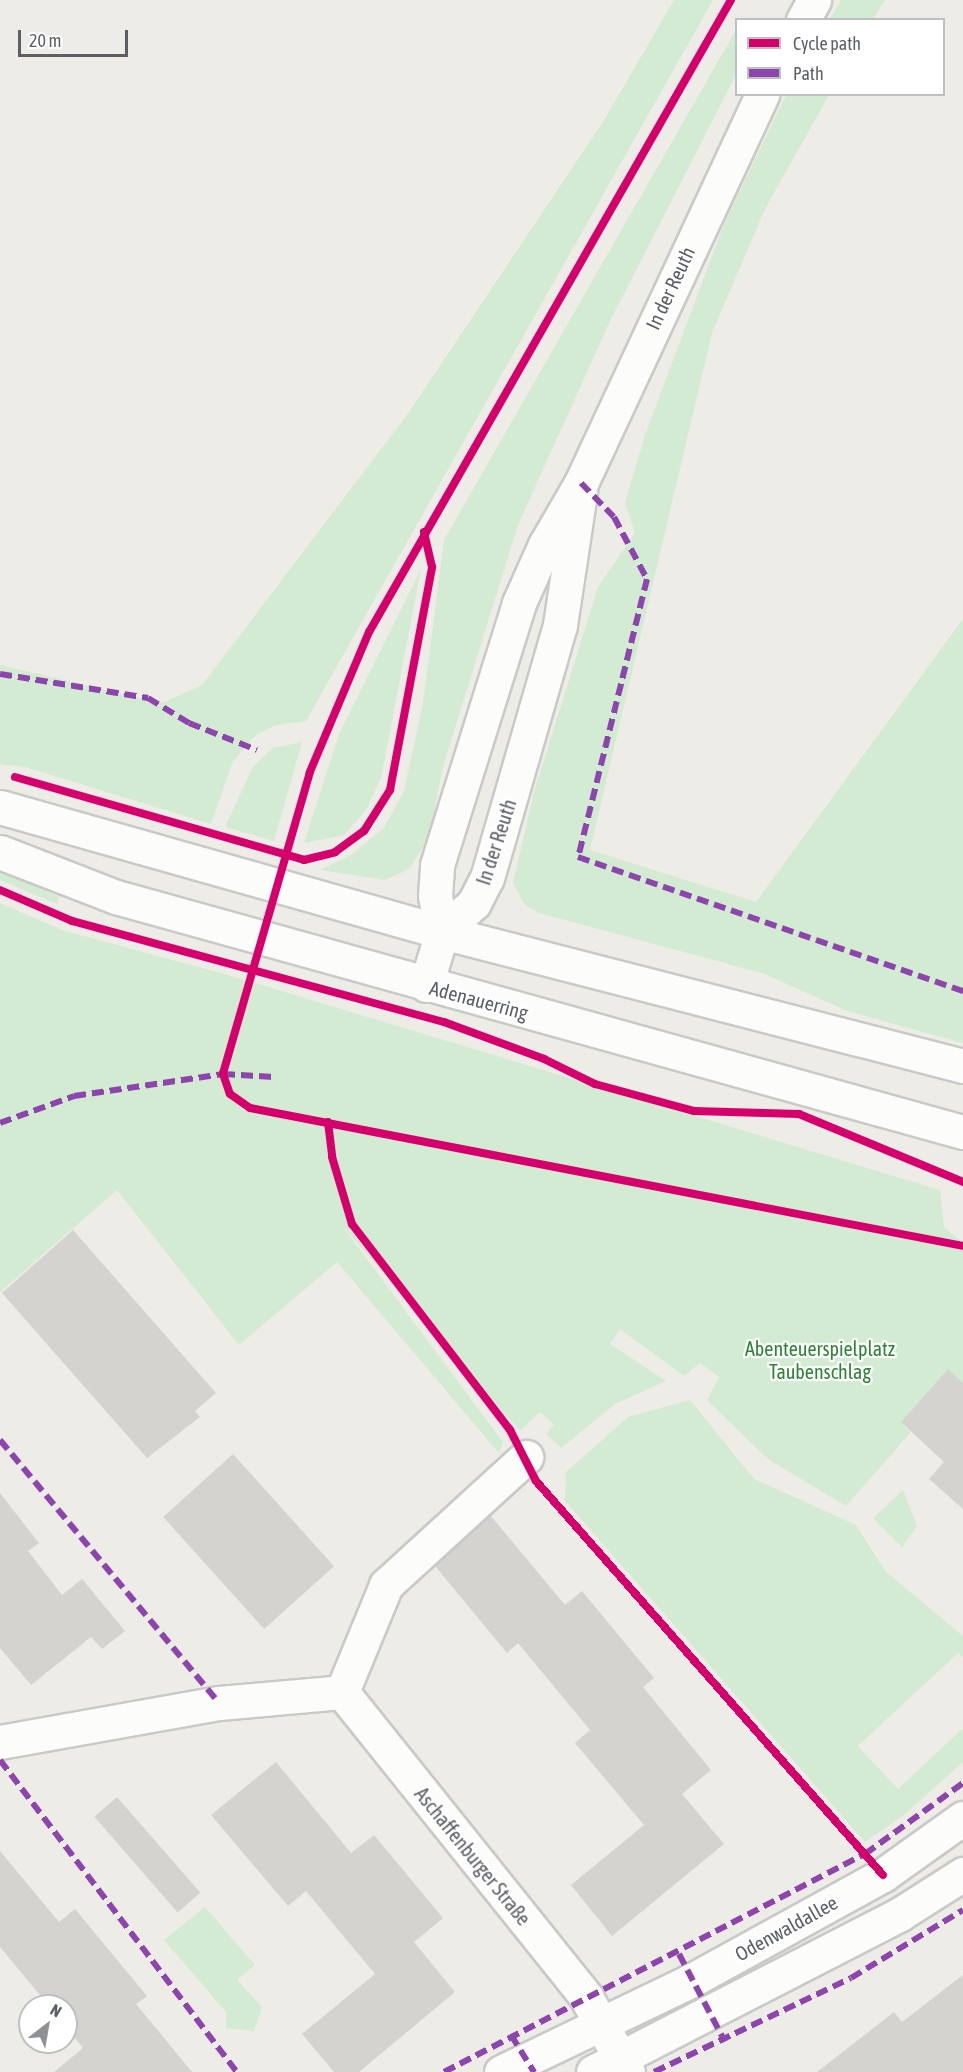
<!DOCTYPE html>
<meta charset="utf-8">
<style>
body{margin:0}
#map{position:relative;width:963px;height:2072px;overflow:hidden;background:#edece7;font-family:"Asap Condensed",sans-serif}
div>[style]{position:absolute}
.green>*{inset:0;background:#d3ebd2}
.building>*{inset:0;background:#d4d3d0;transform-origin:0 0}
.roads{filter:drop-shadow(2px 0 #c9c9c8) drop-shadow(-2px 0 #c9c9c8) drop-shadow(0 2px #c9c9c8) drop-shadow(0 -2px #c9c9c8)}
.street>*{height:33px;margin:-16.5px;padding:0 16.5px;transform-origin:16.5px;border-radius:16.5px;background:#fcfcfb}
.secondary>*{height:33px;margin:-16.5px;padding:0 16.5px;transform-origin:16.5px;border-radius:16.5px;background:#fcfcfb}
.quiet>*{height:6px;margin-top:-3px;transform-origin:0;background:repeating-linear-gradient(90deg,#8e44ad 0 12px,transparent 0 18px)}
.cycleway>*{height:8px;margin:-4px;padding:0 4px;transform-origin:4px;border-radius:4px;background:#d6006c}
span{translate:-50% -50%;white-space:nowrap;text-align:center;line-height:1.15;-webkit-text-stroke:4.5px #fff;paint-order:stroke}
.street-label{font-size:20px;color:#5c6066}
.park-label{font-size:20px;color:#2c8534}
.legend{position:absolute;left:735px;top:18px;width:210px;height:78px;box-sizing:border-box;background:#fff;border:2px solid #bebfc2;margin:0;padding:8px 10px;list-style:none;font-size:18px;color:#5c6066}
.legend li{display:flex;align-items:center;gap:12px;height:30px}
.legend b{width:30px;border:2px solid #bebfc2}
.north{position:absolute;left:18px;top:1994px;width:60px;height:60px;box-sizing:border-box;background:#fff;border:2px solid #bebfc2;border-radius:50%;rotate:31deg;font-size:16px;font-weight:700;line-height:24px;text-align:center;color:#5c6066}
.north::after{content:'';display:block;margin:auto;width:21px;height:27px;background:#8f9193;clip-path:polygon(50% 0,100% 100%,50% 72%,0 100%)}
.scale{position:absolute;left:18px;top:30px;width:110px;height:27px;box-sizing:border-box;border:3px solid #5c6066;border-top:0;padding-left:8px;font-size:18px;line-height:21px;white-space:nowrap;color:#5c6066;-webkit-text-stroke:4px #fff;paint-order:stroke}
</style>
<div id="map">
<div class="green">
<div style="clip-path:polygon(674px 0,713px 0,306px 721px,276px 725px,256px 735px,233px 761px,211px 824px,25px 767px,0 764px,0 665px,162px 703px,202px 685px,407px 415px,603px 122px)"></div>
<div style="clip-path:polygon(841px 0,885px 0,873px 19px,830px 19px)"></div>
<div style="clip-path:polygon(736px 30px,736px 75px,610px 321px,518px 525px,442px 770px,430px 836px,409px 869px,385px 880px,320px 870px,351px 855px,384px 828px,404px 791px,423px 703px,444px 540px)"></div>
<div style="clip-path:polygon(786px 95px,829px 95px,765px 209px,712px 333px,590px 850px,756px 902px,963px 619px,963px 1043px,847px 1011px,762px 973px,539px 913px,525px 905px,513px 883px,534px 792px,598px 587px,635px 533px,625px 503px,645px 435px,724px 224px)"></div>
<div style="clip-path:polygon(421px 569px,381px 778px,366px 810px,344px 835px,304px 843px,339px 734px)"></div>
<div style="clip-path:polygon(302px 742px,274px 841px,225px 827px,253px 767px,273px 748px)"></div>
<div style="clip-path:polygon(0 870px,59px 897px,57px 904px,0 880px)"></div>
<div style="clip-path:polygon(0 903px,62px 930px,235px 977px,940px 1190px,944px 1227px,963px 1243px,963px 1383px,948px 1370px,901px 1422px,911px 1432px,846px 1506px,768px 1459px,707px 1400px,719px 1377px,700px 1363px,684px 1376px,620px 1329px,610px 1344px,666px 1381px,615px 1404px,561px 1448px,546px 1434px,554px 1425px,540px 1412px,520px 1431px,340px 1223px,503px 1442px,499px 1453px,337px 1262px,239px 1345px,117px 1190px,0 1292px)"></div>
<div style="clip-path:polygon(690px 1400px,754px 1479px,856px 1525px,885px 1571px,963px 1636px,963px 1657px,958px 1653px,858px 1746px,898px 1789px,963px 1728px,963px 1762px,904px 1815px,865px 1842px,565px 1501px,566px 1472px,628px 1417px)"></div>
<div style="clip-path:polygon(903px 1490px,917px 1526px,902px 1547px,873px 1518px)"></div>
<div style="clip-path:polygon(205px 1907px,255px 1965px,237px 1980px,262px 2007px,254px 2031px,226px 2028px,226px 2012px,164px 1940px)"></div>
</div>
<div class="building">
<div style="clip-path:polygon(73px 1230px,216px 1393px,195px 1411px,200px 1417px,147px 1458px,2px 1293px)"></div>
<div style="clip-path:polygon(948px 1369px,963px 1383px,963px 1509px,929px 1479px,944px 1462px,901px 1422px)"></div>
<div style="left:233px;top:1454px;width:151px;height:94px;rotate:48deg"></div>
<div style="clip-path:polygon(0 1493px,39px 1543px,28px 1551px,62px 1595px,82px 1579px,125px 1631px,102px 1649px,91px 1637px,31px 1685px,0 1648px)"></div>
<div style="clip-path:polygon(490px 1515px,565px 1605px,582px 1591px,654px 1678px,643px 1687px,711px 1770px,682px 1794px,724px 1844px,612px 1936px,571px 1885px,644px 1825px,575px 1743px,590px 1730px,518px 1643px,507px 1653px,435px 1566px)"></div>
<div style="clip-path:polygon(276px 1762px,351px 1853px,374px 1835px,443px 1918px,414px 1942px,455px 1992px,359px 2072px,334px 2072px,302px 2034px,375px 1974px,306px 1891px,288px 1906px,211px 1815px)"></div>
<div style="left:117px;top:1797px;width:127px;height:30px;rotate:49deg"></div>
<div style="clip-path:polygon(0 1851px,59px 1922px,75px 1909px,147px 1996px,136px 2004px,192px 2072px,54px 2072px,83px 2048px,66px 2027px,66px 2006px,49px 2006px,0 1947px)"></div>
<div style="clip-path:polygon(963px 1975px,963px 2072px,817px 2072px,894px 2012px,902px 2022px)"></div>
</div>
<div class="roads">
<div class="street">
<div style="left:803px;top:20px;width:23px;rotate:-61deg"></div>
<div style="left:442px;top:932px;width:37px;rotate:-101deg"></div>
<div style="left:435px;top:896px;width:31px;rotate:-86deg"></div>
<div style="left:437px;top:865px;width:275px;rotate:-72.6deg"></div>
<div style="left:519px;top:603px;width:64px;rotate:-65.9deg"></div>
<div style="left:545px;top:545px;width:72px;rotate:-59.9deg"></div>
<div style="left:581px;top:483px;width:429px;rotate:-65deg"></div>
<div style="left:442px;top:932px;width:43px;rotate:-42.2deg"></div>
<div style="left:474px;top:903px;width:28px;rotate:-63deg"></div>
<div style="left:487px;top:878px;width:263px;rotate:-73.9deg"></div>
<div style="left:560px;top:625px;width:134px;rotate:-81.4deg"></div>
<div style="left:342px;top:1692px;width:391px;rotate:51.3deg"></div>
<div style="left:586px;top:1997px;width:86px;rotate:60.8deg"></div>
<div style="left:342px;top:1692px;width:116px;rotate:-67.6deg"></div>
<div style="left:386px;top:1585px;width:190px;rotate:-42.4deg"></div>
<div style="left:0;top:1742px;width:222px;rotate:-10.1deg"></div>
<div style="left:219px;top:1703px;width:123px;rotate:-5.1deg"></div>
<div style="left:501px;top:2072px;width:212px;rotate:-25.7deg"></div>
<div style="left:692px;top:1980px;width:218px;rotate:-28.8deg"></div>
<div style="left:883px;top:1875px;width:98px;rotate:-35.5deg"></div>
<div style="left:593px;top:2072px;width:345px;rotate:-27.2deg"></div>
<div style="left:900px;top:1914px;width:75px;rotate:-32.4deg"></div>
</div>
<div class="secondary">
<div style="left:0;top:807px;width:459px;rotate:15.8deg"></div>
<div style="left:442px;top:932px;width:538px;rotate:14.42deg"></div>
<div style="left:0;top:852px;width:124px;rotate:21.2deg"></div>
<div style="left:116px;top:897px;width:879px;rotate:15.51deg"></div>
<div style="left:426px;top:985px;width:55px;rotate:-73.2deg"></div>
</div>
</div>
<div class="quiet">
<div style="left:581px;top:483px;width:47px;rotate:45.9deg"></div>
<div style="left:614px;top:517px;width:70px;rotate:62deg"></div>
<div style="left:647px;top:579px;width:286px;rotate:103.9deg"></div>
<div style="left:578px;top:857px;width:408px;rotate:19.2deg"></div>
<div style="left:0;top:674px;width:150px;rotate:9.2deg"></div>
<div style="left:148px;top:698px;width:48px;rotate:31.4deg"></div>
<div style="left:189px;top:723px;width:73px;rotate:21.7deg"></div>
<div style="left:0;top:1123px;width:79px;rotate:-20deg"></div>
<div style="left:74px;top:1096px;width:151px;rotate:-8.4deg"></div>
<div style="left:223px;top:1074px;width:51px;rotate:3.4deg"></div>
<div style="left:0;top:1440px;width:342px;rotate:50.2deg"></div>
<div style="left:0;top:1760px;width:392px;rotate:52.8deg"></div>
<div style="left:679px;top:1954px;width:99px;rotate:62.4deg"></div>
<div style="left:511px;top:2035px;width:44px;rotate:58.1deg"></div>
<div style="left:444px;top:2072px;width:474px;rotate:-27.4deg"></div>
<div style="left:865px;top:1854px;width:121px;rotate:-35.9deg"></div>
<div style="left:654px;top:2072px;width:218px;rotate:-25.5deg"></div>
<div style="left:851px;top:1978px;width:131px;rotate:-31.3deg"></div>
</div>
<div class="cycleway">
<div style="left:731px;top:0;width:728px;rotate:119.8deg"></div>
<div style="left:369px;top:632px;width:152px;rotate:112.9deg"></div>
<div style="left:310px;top:772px;width:314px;rotate:106.1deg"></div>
<div style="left:223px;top:1074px;width:21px;rotate:71deg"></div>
<div style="left:230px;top:1094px;width:24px;rotate:35deg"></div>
<div style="left:250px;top:1108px;width:726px;rotate:10.95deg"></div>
<div style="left:15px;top:777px;width:301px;rotate:16deg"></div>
<div style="left:304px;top:860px;width:32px;rotate:-14deg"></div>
<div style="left:335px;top:852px;width:36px;rotate:-36deg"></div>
<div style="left:364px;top:831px;width:49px;rotate:-57.6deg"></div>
<div style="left:390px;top:790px;width:227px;rotate:-79.3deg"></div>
<div style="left:432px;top:567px;width:36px;rotate:-103deg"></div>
<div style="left:0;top:890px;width:78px;rotate:23.3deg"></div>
<div style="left:72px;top:921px;width:385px;rotate:15.2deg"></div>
<div style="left:444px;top:1022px;width:107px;rotate:20.3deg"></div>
<div style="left:544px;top:1059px;width:57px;rotate:26.1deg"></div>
<div style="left:595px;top:1084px;width:103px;rotate:15.3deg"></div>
<div style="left:694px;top:1111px;width:105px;rotate:1.6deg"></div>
<div style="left:799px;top:1114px;width:178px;rotate:22.5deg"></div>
<div style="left:328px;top:1122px;width:35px;rotate:83deg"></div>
<div style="left:332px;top:1157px;width:70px;rotate:73.4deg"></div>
<div style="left:352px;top:1224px;width:260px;rotate:52.5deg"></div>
<div style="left:510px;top:1430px;width:57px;rotate:63deg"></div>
<div style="left:536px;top:1481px;width:525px;rotate:48.63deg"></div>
</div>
<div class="street-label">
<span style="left:670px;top:288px;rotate:-65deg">In der Reuth</span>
<span style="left:496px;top:842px;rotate:-72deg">In der Reuth</span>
<span style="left:479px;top:1000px;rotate:15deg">Adenauerring</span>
<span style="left:473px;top:1856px;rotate:51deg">Aschaffenburger Straße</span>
<span style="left:786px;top:1928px;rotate:-29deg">Odenwaldallee</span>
</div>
<div class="park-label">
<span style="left:820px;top:1360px">Abenteuerspielplatz<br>Taubenschlag</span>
</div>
<ul class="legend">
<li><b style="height:8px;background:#d6006c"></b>Cycle path</li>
<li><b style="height:8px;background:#8e44ad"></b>Path</li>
</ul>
<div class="north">N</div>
<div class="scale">20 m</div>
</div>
